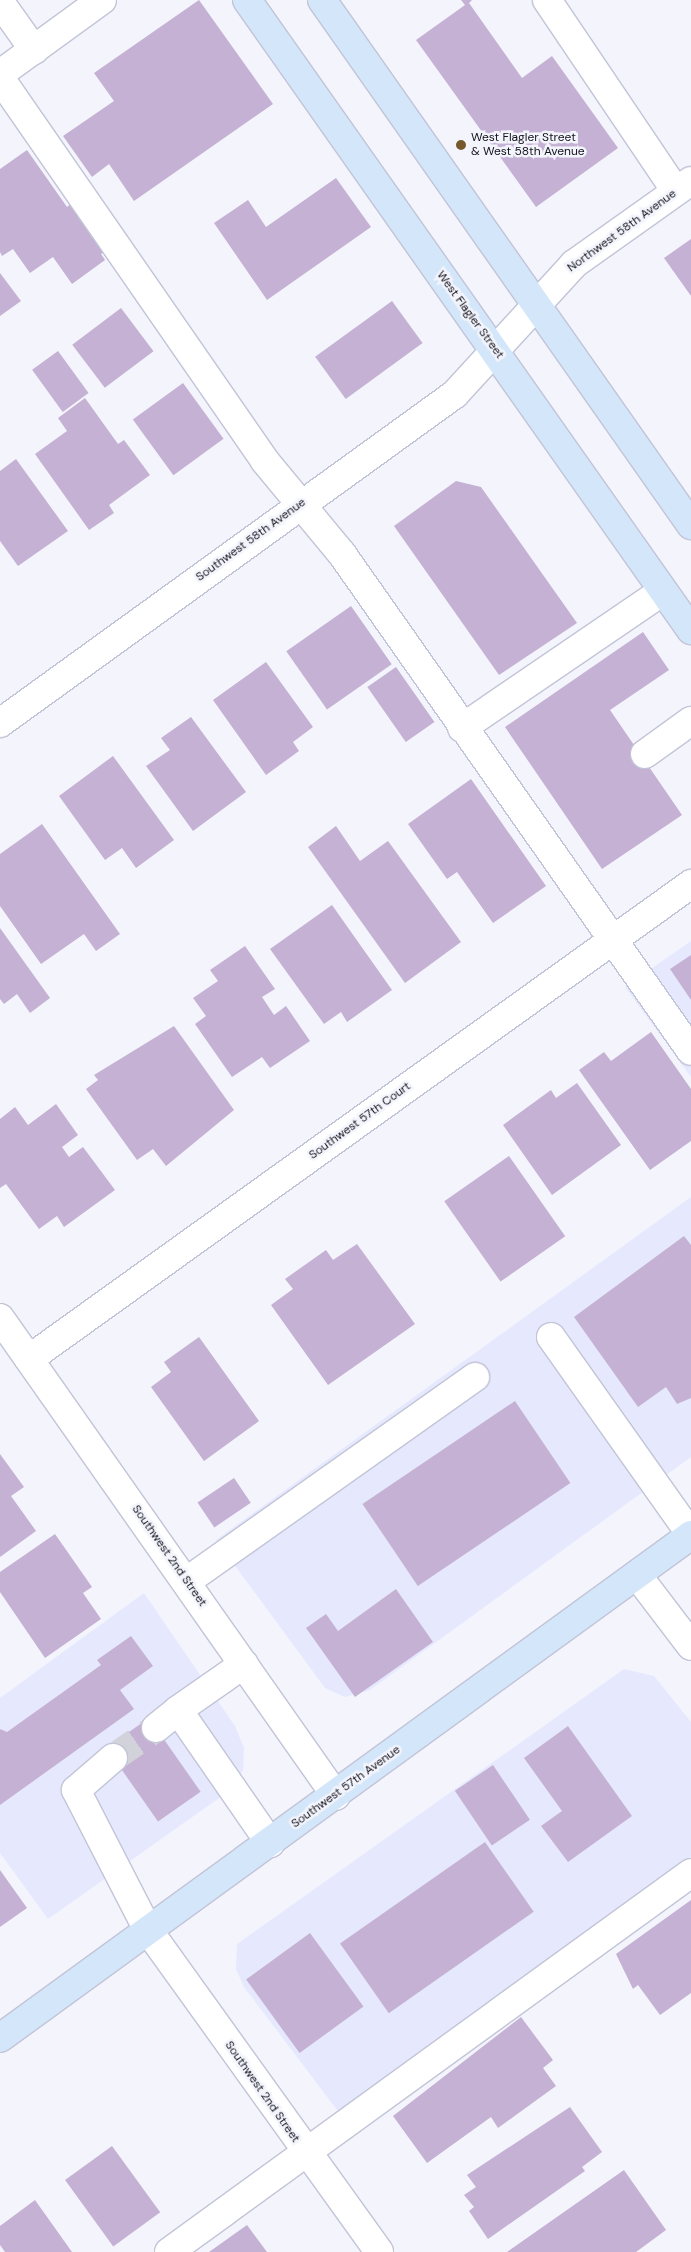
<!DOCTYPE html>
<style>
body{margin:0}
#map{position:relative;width:691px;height:2252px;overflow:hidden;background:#f3f4fc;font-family:"DM Sans",sans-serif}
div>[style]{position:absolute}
.built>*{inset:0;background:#e6e9fe}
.building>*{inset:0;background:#c5b1d3;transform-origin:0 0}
.minor-tunnel>*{height:28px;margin-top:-14px;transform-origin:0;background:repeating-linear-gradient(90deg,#d1d2da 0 28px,transparent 0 42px)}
.roads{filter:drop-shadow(1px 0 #c2c4d7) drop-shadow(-1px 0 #c2c4d7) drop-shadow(0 1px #c2c4d7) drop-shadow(0 -1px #c2c4d7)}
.minor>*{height:28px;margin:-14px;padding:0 14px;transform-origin:14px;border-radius:14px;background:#fff}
.major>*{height:28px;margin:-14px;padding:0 14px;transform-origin:14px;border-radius:14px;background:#d4e7fa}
.dots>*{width:14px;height:14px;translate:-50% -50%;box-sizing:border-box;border:2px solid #f3f4fc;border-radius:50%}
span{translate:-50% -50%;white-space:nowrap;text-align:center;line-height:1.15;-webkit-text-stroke:5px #f3f4fc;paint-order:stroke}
.poi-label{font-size:12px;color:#13131a}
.left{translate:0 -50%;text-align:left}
.street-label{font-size:12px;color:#13131a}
</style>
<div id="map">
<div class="built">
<div style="clip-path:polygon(691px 941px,691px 1077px,625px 987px)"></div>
<div style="clip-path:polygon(691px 1197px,691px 1457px,370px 1690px,345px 1697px,325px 1688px,216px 1540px)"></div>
<div style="clip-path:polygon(144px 1593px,235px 1726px,244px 1748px,243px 1770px,229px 1791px,48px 1919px,0 1853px,0 1698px)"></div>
<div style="clip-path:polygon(624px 1669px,654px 1676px,691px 1722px,691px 1891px,356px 2135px,244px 1987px,236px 1969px,237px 1944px)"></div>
</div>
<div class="building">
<div style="clip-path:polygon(199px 0,273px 104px,134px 201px,109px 164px,92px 177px,63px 136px,114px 101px,94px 73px)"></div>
<div style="clip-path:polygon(461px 0,472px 0,469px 3px,522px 78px,552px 56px,618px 148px,536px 207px,416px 40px,465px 5px)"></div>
<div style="clip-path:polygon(27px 150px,67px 207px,77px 199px,111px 247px,101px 254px,105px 260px,72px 284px,53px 257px,30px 273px,13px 249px,2px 256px,0 252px,0 169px)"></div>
<div style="clip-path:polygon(336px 178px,371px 227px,267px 300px,214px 223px,248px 200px,266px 227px)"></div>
<div style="clip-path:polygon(691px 239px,691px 296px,664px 258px)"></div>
<div style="clip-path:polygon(0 273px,21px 301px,0 316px)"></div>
<div style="left:392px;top:301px;width:52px;height:95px;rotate:54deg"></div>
<div style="left:121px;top:308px;width:54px;height:61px;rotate:53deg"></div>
<div style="left:58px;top:351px;width:52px;height:32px;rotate:54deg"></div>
<div style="left:183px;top:383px;width:69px;height:62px;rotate:54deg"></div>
<div style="clip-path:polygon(85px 398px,118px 444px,124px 440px,150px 475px,109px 505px,114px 513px,89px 530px,35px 454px,67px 431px,58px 418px)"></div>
<div style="clip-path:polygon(16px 459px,68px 531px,18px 566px,0 541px,0 471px)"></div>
<div style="clip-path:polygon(456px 481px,481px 487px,577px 623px,499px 675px,394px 526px)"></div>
<div style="left:351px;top:606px;width:71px;height:79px;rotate:55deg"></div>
<div style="clip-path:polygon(643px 632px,669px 670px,610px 710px,682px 815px,602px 869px,505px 727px)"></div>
<div style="clip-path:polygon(266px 662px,313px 727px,293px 742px,299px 751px,266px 775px,213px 700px)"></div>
<div style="left:396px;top:667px;width:67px;height:35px;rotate:55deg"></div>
<div style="clip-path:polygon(191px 717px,246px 792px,193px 831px,146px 766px,170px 750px,161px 738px)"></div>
<div style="clip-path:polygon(113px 756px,174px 840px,136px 868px,122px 848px,105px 860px,59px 796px)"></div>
<div style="clip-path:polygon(471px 779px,546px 886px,493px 923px,457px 872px,447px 879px,408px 824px)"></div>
<div style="clip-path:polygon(42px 824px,120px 934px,96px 951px,84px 934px,41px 964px,0 906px,0 854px)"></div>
<div style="clip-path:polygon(336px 826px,360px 861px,388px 841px,461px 942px,405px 983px,308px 847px)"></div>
<div style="clip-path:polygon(332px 905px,392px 990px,347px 1022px,341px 1012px,324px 1024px,270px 949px)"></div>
<div style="clip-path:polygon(0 928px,50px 998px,30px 1013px,17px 994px,4px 1004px,0 999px)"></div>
<div style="clip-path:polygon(245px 946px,275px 989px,262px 997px,274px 1015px,286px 1006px,310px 1041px,270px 1068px,262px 1057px,232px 1077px,195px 1024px,206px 1016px,193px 998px,218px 981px,210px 970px)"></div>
<div style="clip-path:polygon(691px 955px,691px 1000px,670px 969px)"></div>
<div style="clip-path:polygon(174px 1026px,234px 1110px,166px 1166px,153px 1149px,137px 1160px,86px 1089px,98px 1080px,94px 1075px)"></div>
<div style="clip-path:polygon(651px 1032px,691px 1089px,691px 1141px,650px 1170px,579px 1070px,604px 1052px,611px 1061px)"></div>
<div style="clip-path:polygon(577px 1083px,621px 1145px,552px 1195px,503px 1125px,551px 1090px,556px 1098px)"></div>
<div style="clip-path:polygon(56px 1104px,78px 1135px,62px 1147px,69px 1157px,83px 1147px,115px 1190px,64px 1227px,57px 1216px,39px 1229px,6px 1184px,0 1188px,0 1119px,15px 1107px,28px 1125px)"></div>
<div style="left:509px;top:1156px;width:98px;height:79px;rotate:55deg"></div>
<div style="clip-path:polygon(684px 1236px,691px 1245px,691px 1398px,677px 1404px,666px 1387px,638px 1407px,574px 1317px)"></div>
<div style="clip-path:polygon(357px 1244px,415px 1324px,328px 1385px,271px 1305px,293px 1289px,285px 1279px,326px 1250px,333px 1260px)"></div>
<div style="clip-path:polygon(199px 1337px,259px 1421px,204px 1461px,151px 1387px,171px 1372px,164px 1362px)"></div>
<div style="left:515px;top:1401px;width:99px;height:184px;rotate:56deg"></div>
<div style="clip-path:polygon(0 1454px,24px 1487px,11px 1496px,36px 1531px,0 1557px)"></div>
<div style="left:234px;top:1478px;width:30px;height:44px;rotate:56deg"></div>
<div style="clip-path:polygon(55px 1534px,92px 1587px,83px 1593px,101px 1619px,45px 1658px,0 1592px,0 1572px)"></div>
<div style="clip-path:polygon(396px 1589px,433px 1642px,355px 1697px,306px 1628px,326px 1614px,338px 1631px)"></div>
<div style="clip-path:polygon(131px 1636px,153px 1666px,120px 1690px,134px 1709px,0 1805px,0 1729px,7px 1732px,101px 1665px,97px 1660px)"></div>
<div style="left:149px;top:1718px;width:90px;height:52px;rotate:55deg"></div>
<div style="clip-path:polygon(568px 1726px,632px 1816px,568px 1862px,541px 1826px,562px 1811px,524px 1758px)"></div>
<div style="left:493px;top:1765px;width:66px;height:46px;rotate:56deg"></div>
<div style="left:485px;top:1842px;width:85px;height:177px;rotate:55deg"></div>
<div style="clip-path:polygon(0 1870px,27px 1908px,0 1927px)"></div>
<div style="clip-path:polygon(691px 1900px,691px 1993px,660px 2015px,638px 1985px,633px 1989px,616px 1954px)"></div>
<div style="left:310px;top:1933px;width:91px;height:79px;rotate:54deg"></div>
<div style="clip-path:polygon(521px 2017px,553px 2060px,543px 2068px,556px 2086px,498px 2128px,491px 2117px,427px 2163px,393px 2116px)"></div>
<div style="clip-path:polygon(570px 2107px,602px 2152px,582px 2167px,585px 2171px,488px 2239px,469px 2211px,474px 2207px,464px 2195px,476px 2187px,467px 2175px)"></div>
<div style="left:112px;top:2146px;width:82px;height:58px;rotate:54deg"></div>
<div style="clip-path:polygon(624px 2170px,666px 2230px,636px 2252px,507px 2252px)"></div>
<div style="clip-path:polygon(35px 2200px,72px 2252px,5px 2252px,0 2245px,0 2226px)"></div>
<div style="clip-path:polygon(247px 2225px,267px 2252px,209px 2252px)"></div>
</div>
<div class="minor-tunnel">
<div style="left:113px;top:1758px;width:52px;rotate:-34.9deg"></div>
</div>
<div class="roads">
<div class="minor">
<div style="left:547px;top:0;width:230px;rotate:56deg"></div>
<div style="left:0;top:2px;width:59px;rotate:54.7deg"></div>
<div style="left:0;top:74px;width:126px;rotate:-36deg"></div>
<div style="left:0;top:78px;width:466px;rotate:55.3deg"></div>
<div style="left:265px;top:461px;width:121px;rotate:50.4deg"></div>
<div style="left:342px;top:554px;width:607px;rotate:54.92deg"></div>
<div style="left:0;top:723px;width:561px;rotate:-35.87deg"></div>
<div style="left:455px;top:394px;width:176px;rotate:-47.5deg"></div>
<div style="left:574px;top:264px;width:143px;rotate:-35.4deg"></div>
<div style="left:462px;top:728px;width:243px;rotate:-34.3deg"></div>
<div style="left:645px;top:754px;width:57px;rotate:-35.7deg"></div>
<div style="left:0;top:1318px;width:584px;rotate:54.9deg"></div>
<div style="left:551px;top:1337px;width:242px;rotate:54.7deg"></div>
<div style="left:29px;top:1359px;width:815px;rotate:-35.66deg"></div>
<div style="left:637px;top:1575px;width:89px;rotate:52.7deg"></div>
<div style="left:187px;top:1581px;width:353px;rotate:-35.3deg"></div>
<div style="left:244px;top:1664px;width:80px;rotate:145.1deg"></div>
<div style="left:178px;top:1710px;width:162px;rotate:55.3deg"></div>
<div style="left:156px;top:1728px;width:28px;rotate:-39deg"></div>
<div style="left:113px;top:1758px;width:49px;rotate:139.1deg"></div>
<div style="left:76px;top:1790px;width:157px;rotate:62.8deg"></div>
<div style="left:148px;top:1930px;width:396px;rotate:54.3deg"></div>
<div style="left:169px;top:2252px;width:645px;rotate:-35.98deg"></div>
</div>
<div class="major">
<div style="left:247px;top:0;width:771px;rotate:54.83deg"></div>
<div style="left:322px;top:0;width:642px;rotate:54.9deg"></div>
<div style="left:0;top:2038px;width:855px;rotate:-36.05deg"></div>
</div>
</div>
<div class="dots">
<div style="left:461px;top:145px;background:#75582b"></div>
</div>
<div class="poi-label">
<span class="left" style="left:471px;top:145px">West Flagler Street<br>&amp; West 58th Avenue</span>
</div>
<div class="street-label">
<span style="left:622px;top:231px;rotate:-36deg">Northwest 58th Avenue</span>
<span style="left:470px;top:315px;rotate:54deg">West Flagler Street</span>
<span style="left:251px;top:540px;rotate:-36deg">Southwest 58th Avenue</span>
<span style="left:360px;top:1121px;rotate:-36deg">Southwest 57th Court</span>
<span style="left:169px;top:1556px;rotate:55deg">Southwest 2nd Street</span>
<span style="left:346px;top:1787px;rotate:-36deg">Southwest 57th Avenue</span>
<span style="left:262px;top:2092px;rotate:55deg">Southwest 2nd Street</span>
</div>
</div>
